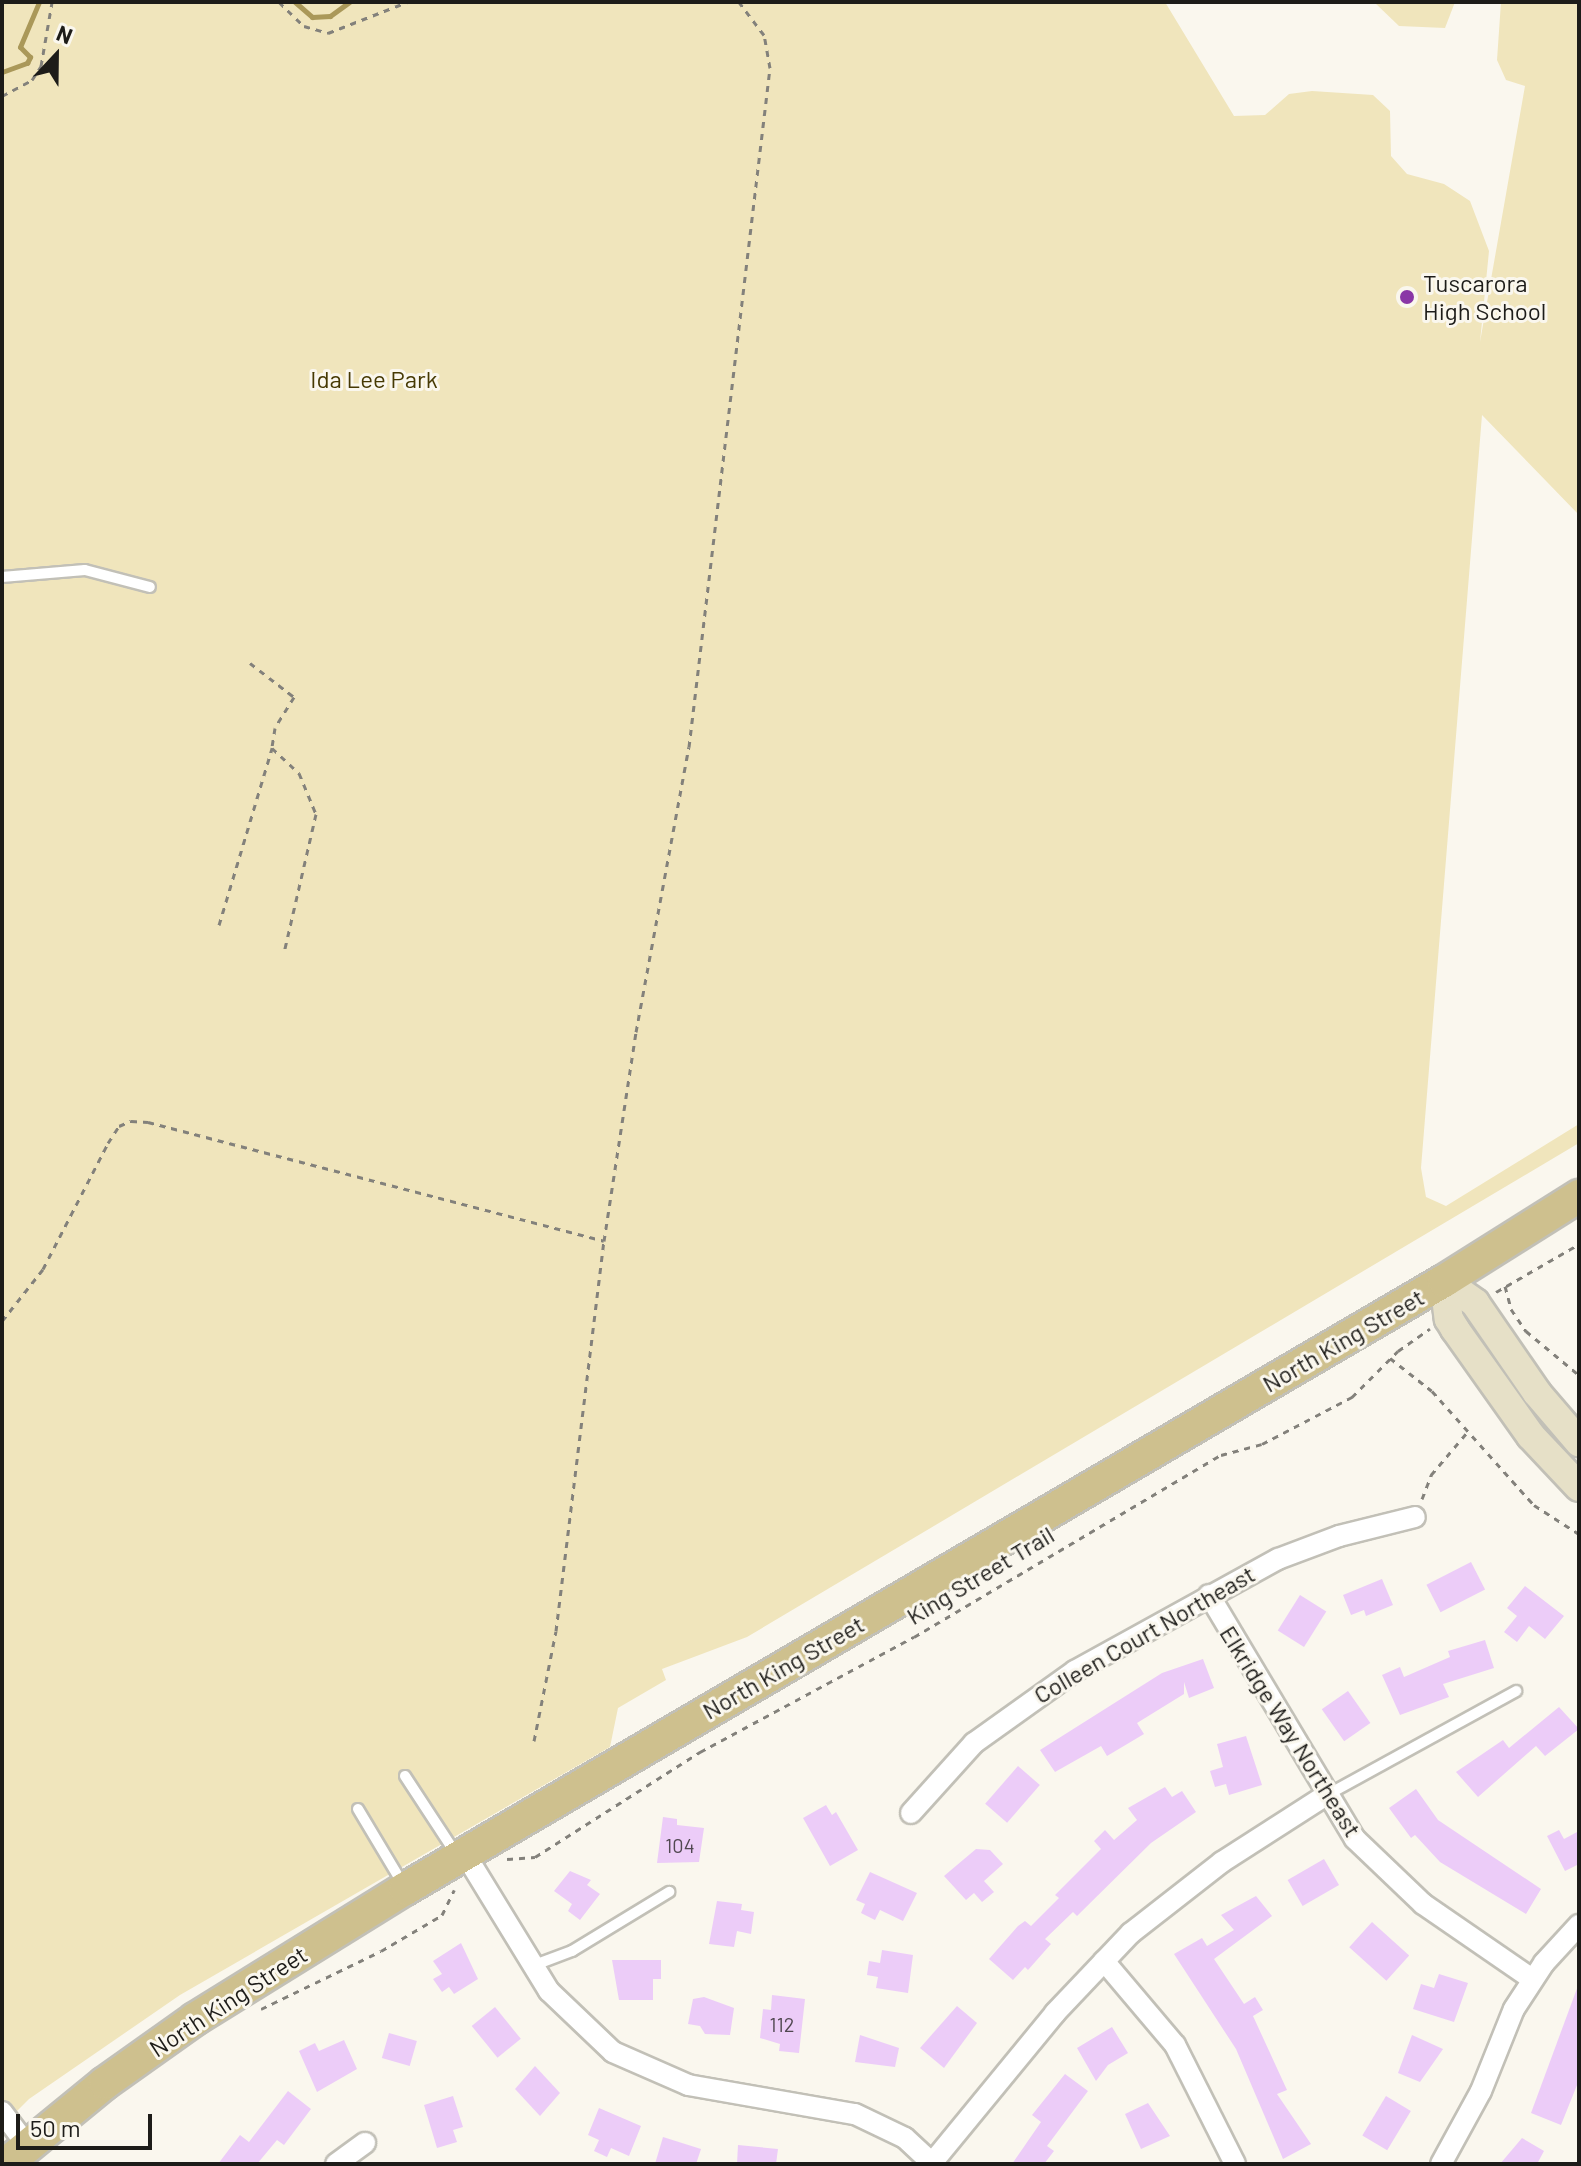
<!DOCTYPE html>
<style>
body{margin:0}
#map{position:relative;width:1581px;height:2166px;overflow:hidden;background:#faf7ee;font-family:Barlow,sans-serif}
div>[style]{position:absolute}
.green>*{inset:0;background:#f0e5bc}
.stream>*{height:5px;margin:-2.5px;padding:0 2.5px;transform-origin:2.5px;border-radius:2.5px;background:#aa9859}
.building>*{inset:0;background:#ecccf8;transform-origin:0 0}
.path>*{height:3px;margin-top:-1.5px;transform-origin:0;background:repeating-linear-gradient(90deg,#83817b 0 6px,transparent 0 12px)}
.roads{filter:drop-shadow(2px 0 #c2c0b7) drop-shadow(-2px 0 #c2c0b7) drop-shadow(0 2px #c2c0b7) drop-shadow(0 -2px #c2c0b7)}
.lane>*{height:10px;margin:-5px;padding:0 5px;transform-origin:5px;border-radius:5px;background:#fff}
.street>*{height:20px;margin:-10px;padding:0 10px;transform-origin:10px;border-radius:10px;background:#fff}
.secondary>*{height:28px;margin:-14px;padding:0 14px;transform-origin:14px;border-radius:14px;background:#e6e0c7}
.primary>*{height:32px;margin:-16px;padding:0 16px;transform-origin:16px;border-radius:16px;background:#cec08e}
.dots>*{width:22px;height:22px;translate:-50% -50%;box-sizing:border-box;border:4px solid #faf7ee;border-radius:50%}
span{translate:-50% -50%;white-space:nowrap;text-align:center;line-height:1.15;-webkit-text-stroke:6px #faf7ee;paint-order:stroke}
.number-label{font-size:20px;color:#514851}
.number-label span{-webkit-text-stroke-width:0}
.poi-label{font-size:24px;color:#1d1c19}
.left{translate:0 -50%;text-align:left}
.park-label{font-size:24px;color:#463903}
.street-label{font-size:24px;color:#1d1c19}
.frame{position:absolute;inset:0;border:4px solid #1d1c19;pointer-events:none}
.north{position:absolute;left:16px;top:16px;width:80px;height:80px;-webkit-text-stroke:6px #faf7ee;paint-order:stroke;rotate:22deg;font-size:22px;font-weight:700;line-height:32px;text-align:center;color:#1d1c19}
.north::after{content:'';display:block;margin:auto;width:28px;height:36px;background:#1d1c19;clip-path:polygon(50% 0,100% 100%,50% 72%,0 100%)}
.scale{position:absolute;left:16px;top:2114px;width:136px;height:36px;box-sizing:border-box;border:4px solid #1d1c19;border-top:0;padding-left:10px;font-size:24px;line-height:28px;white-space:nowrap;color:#1d1c19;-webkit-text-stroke:6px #faf7ee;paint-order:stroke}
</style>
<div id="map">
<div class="green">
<div style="clip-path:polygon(2px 2px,1165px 2px,1234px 116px,1265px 115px,1289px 94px,1312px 91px,1373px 95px,1390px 111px,1391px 156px,1407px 174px,1444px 184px,1470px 201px,1489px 251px,1480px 342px,1525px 86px,1506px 80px,1497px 60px,1501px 2px,1579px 2px,1579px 515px,1482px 415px,1421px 1168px,1426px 1197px,1446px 1206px,1579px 1124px,1579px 1143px,747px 1637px,662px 1669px,666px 1680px,618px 1708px,610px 1747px,180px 1995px,29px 2099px,2px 2126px)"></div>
<div style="clip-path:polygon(1374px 2px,1455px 2px,1445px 28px,1399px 26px)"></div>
</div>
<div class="stream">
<div style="left:295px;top:2px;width:23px;rotate:41deg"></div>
<div style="left:312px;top:17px;width:18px;rotate:-3deg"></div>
<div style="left:330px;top:16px;width:24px;rotate:-36deg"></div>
<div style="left:2px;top:72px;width:27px;rotate:-20deg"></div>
<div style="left:27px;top:63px;width:7px;rotate:-63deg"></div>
<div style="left:30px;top:57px;width:14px;rotate:-135deg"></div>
<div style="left:20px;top:47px;width:49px;rotate:-67.1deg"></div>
</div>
<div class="building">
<div style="left:1471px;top:1562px;width:31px;height:50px;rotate:63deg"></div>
<div style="clip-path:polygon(1382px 1579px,1393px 1605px,1366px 1616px,1364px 1610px,1351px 1615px,1343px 1595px)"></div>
<div style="clip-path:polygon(1525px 1586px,1564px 1616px,1545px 1639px,1529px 1626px,1517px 1642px,1504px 1632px,1517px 1616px,1507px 1608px)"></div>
<div style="left:1300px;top:1595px;width:31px;height:42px;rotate:32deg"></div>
<div style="clip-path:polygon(1485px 1640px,1494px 1668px,1443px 1684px,1449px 1697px,1400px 1715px,1382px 1675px,1400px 1667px,1404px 1677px,1450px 1657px,1448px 1651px)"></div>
<div style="clip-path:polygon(1203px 1659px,1214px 1688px,1189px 1698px,1184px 1682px,1184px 1694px,1137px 1723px,1144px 1734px,1107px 1756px,1101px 1746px,1055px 1772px,1040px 1750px,1162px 1673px)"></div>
<div style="left:1348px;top:1691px;width:39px;height:32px;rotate:55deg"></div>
<div style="clip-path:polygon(1559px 1707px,1579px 1729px,1545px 1756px,1536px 1746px,1478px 1797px,1456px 1772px,1503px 1740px,1509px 1748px)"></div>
<div style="clip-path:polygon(1246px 1736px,1262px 1785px,1229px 1795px,1226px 1784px,1215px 1787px,1210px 1771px,1223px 1767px,1217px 1744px)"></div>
<div style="left:1018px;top:1766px;width:29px;height:50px;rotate:41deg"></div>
<div style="clip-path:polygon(1165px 1787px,1172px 1797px,1182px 1791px,1196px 1812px,1151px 1843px,1077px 1916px,1073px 1912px,1045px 1939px,1051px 1944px,1028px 1970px,1025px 1967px,1013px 1980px,989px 1959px,1018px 1926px,1025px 1921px,1031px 1926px,1059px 1898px,1055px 1895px,1101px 1849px,1094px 1841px,1105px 1830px,1114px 1840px,1137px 1820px,1128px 1808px)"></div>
<div style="clip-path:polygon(1416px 1789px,1438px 1820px,1541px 1889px,1526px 1914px,1440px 1862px,1415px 1835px,1411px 1838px,1389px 1808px)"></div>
<div style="clip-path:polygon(826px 1805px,832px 1815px,836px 1812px,858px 1850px,830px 1866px,803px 1818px)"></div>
<div style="clip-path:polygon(663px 1817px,677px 1819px,677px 1825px,704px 1828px,699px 1862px,657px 1863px)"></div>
<div style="clip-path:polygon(1559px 1830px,1564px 1839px,1579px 1831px,1579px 1864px,1565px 1871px,1547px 1836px)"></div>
<div style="clip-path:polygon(976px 1849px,990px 1850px,1003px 1864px,984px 1881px,994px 1892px,982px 1902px,974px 1893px,966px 1900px,944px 1876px)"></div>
<div style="left:1324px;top:1859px;width:30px;height:42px;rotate:60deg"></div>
<div style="clip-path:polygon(570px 1871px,591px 1880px,587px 1885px,600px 1894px,580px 1920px,568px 1911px,572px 1904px,554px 1891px)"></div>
<div style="clip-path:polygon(870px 1872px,917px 1893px,903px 1921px,880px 1910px,875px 1920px,861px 1913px,865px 1904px,856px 1900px)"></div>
<div style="clip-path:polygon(1256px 1896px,1272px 1916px,1214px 1959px,1244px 2004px,1255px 1997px,1263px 2010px,1253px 2016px,1287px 2090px,1277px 2094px,1311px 2144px,1283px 2159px,1236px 2049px,1174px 1954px,1202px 1938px,1207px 1946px,1234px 1930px,1221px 1915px)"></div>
<div style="clip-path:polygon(717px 1901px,742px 1904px,741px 1910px,754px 1912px,751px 1934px,737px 1931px,734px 1947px,709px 1944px)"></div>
<div style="left:1372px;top:1922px;width:50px;height:34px;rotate:42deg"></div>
<div style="clip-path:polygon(461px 1943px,478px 1979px,454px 1994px,449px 1987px,442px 1992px,433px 1979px,442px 1974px,433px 1961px)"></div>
<div style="clip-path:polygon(882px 1950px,913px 1955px,908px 1993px,876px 1988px,878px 1977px,867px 1975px,869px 1961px,880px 1963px)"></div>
<div style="clip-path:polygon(612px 1960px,661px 1960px,661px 1979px,653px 1979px,653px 2000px,619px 2000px)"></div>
<div style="clip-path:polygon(1439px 1974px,1468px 1983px,1454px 2022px,1413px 2009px,1421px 1984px,1434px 1988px)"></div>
<div style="clip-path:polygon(1579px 1983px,1579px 2080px,1561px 2125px,1531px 2113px)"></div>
<div style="clip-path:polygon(772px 1995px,805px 1999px,799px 2053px,779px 2051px,780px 2044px,760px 2038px,763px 2009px,771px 2010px)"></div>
<div style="clip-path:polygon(704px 1997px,734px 2008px,730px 2035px,705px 2034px,700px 2026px,688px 2024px,693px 1999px)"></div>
<div style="clip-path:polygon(957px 2006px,977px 2023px,944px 2068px,920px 2048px)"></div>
<div style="left:495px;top:2007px;width:41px;height:30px;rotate:51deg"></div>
<div style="clip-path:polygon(1112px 2027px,1128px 2053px,1108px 2065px,1096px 2081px,1077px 2048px)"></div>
<div style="left:389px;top:2033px;width:29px;height:26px;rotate:16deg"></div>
<div style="clip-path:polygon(860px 2035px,899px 2048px,895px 2067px,855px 2062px)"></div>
<div style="clip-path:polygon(1412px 2035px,1443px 2049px,1420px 2082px,1398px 2073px)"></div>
<div style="clip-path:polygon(344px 2040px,357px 2069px,317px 2092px,299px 2051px,315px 2043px,319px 2051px)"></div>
<div style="clip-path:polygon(535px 2066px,560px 2093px,540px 2116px,515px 2089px)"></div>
<div style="clip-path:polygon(1065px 2074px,1088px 2091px,1047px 2146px,1054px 2151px,1044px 2164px,1012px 2164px,1041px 2122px,1032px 2115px)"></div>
<div style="clip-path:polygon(288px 2091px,311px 2109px,284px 2145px,277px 2140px,257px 2164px,218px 2164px,240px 2135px,249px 2142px)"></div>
<div style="clip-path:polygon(453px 2096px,463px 2127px,453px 2130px,457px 2142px,437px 2148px,424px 2105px)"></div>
<div style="left:1386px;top:2096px;width:29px;height:46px;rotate:31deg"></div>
<div style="clip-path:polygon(1148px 2103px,1170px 2136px,1141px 2149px,1125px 2114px)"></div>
<div style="clip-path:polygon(599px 2108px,641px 2126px,629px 2156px,611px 2148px,607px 2157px,594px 2151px,599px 2140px,588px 2135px)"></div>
<div style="clip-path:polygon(663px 2137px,701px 2149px,696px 2164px,655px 2164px)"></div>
<div style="clip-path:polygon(1522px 2138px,1544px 2151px,1537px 2164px,1500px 2164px)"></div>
<div style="clip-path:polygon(738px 2145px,778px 2149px,776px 2164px,737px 2164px)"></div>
</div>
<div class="path">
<div style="left:279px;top:2px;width:35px;rotate:44deg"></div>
<div style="left:304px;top:26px;width:25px;rotate:16deg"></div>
<div style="left:328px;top:33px;width:85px;rotate:-21.4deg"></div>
<div style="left:2px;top:96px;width:34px;rotate:-28deg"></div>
<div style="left:32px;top:80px;width:17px;rotate:-57deg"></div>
<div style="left:41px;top:66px;width:65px;rotate:-80.2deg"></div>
<div style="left:250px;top:663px;width:56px;rotate:37.7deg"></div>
<div style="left:294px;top:697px;width:36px;rotate:122deg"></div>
<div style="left:275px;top:728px;width:20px;rotate:99deg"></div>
<div style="left:219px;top:925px;width:185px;rotate:-73.3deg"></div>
<div style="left:272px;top:748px;width:37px;rotate:43deg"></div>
<div style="left:299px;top:773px;width:44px;rotate:67.5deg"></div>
<div style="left:316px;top:814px;width:143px;rotate:103deg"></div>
<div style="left:1505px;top:1286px;width:24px;rotate:75deg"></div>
<div style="left:1511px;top:1309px;width:27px;rotate:56deg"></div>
<div style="left:1526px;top:1331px;width:69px;rotate:39.7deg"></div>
<div style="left:1496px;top:1292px;width:96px;rotate:-30deg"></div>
<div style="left:2px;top:1321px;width:66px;rotate:-51.7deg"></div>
<div style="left:43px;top:1269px;width:142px;rotate:-62.7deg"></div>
<div style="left:108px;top:1143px;width:20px;rotate:-57deg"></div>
<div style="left:119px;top:1126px;width:13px;rotate:-23deg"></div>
<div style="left:131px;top:1121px;width:17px;rotate:3deg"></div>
<div style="left:148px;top:1122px;width:471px;rotate:14.6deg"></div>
<div style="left:1390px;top:1358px;width:53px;rotate:38.2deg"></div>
<div style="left:1432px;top:1391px;width:153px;rotate:48.2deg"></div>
<div style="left:1534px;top:1505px;width:54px;rotate:32.8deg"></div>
<div style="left:1422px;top:1499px;width:26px;rotate:-69deg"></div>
<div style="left:1431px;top:1475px;width:59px;rotate:-49.8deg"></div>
<div style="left:534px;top:1741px;width:112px;rotate:-78.7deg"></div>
<div style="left:556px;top:1631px;width:393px;rotate:-83deg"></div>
<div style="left:604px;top:1241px;width:211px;rotate:-81.3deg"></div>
<div style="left:636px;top:1032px;width:290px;rotate:-79.5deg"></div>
<div style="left:689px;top:747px;width:684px;rotate:-83.2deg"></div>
<div style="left:770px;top:68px;width:34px;rotate:-100deg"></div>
<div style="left:764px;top:35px;width:41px;rotate:-127.1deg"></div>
<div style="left:507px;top:1859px;width:28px;rotate:-4deg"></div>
<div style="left:535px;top:1857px;width:196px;rotate:-32.5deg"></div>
<div style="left:700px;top:1752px;width:243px;rotate:-28.3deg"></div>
<div style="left:914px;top:1637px;width:357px;rotate:-30.7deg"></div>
<div style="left:1221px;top:1455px;width:42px;rotate:-15deg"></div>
<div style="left:1262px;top:1444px;width:102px;rotate:-27.6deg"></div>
<div style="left:1352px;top:1397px;width:65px;rotate:-45deg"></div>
<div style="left:1398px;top:1351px;width:39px;rotate:-35deg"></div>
<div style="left:261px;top:2009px;width:133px;rotate:-25.8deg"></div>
<div style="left:381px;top:1951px;width:71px;rotate:-30.5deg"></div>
<div style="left:442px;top:1915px;width:28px;rotate:-64deg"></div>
</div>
<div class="roads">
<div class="lane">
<div style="left:2px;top:577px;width:83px;rotate:-4.8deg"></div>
<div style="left:85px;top:570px;width:67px;rotate:14.7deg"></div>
<div style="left:405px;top:1776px;width:93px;rotate:56.8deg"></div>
<div style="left:1327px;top:1795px;width:216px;rotate:-28.8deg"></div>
<div style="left:358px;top:1809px;width:90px;rotate:59.1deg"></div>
<div style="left:532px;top:1966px;width:43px;rotate:-20.6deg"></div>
<div style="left:572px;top:1951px;width:114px;rotate:-31.3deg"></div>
</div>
<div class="street">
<div style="left:1209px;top:1595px;width:284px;rotate:59.1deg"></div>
<div style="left:1355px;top:1839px;width:94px;rotate:43.7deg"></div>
<div style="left:1423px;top:1904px;width:132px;rotate:34.5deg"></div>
<div style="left:911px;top:1813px;width:94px;rotate:-48deg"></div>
<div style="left:974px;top:1743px;width:124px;rotate:-35.5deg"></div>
<div style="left:1075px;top:1671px;width:232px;rotate:-28.9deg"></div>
<div style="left:1278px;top:1559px;width:65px;rotate:-20.7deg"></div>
<div style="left:1339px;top:1536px;width:78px;rotate:-14deg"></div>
<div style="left:465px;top:1854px;width:161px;rotate:58.5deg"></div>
<div style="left:549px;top:1991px;width:88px;rotate:43.6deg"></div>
<div style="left:613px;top:2052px;width:82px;rotate:23.7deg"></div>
<div style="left:688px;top:2085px;width:169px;rotate:9.9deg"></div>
<div style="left:855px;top:2114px;width:55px;rotate:25.6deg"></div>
<div style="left:905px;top:2138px;width:38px;rotate:43deg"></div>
<div style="left:1104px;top:1961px;width:110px;rotate:49.8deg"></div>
<div style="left:1175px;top:2045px;width:133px;rotate:63.2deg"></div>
<div style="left:2px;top:2112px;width:40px;rotate:53deg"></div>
<div style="left:932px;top:2163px;width:194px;rotate:-50.6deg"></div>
<div style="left:1055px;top:2013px;width:110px;rotate:-46.5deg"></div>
<div style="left:1131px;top:1933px;width:115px;rotate:-38deg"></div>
<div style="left:1222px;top:1862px;width:122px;rotate:-32.7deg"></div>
<div style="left:336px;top:2164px;width:36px;rotate:-36deg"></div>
<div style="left:1441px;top:2164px;width:83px;rotate:-61.3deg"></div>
<div style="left:1481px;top:2091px;width:88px;rotate:-68.1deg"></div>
<div style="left:1514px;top:2009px;width:55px;rotate:-56.9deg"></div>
<div style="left:1544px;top:1963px;width:52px;rotate:-47.4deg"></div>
</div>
<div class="secondary">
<div style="left:1444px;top:1281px;width:38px;rotate:83deg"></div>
<div style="left:1449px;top:1319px;width:12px;rotate:59deg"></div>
<div style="left:1455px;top:1329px;width:131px;rotate:54.6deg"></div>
<div style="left:1531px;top:1436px;width:70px;rotate:46.7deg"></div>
<div style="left:1444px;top:1281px;width:38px;rotate:35deg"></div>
<div style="left:1475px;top:1303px;width:109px;rotate:55.4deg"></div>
<div style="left:1537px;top:1393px;width:65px;rotate:49.4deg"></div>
</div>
<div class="primary">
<div style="left:6px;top:2164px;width:128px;rotate:-39.3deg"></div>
<div style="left:105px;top:2083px;width:110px;rotate:-35.4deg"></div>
<div style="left:195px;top:2019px;width:247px;rotate:-31.8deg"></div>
<div style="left:405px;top:1889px;width:1204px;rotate:-30.34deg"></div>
<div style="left:1444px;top:1281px;width:160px;rotate:-32.2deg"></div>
</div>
</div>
<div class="dots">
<div style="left:1407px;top:297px;background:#8a37a6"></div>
</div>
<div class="number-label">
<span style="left:680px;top:1845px">104</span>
<span style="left:782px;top:2024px">112</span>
</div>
<div class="poi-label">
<span class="left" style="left:1423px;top:297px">Tuscarora<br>High School</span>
</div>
<div class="park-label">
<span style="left:374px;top:379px">Ida Lee Park</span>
</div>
<div class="street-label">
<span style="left:1343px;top:1340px;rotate:-30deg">North King Street</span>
<span style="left:980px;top:1575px;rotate:-31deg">King Street Trail</span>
<span style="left:1144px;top:1634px;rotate:-30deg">Colleen Court Northeast</span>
<span style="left:783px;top:1667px;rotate:-30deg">North King Street</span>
<span style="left:1291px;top:1731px;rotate:58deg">Elkridge Way Northeast</span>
<span style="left:228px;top:2001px;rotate:-33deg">North King Street</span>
</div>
<div class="frame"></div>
<div class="north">N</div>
<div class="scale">50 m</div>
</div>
